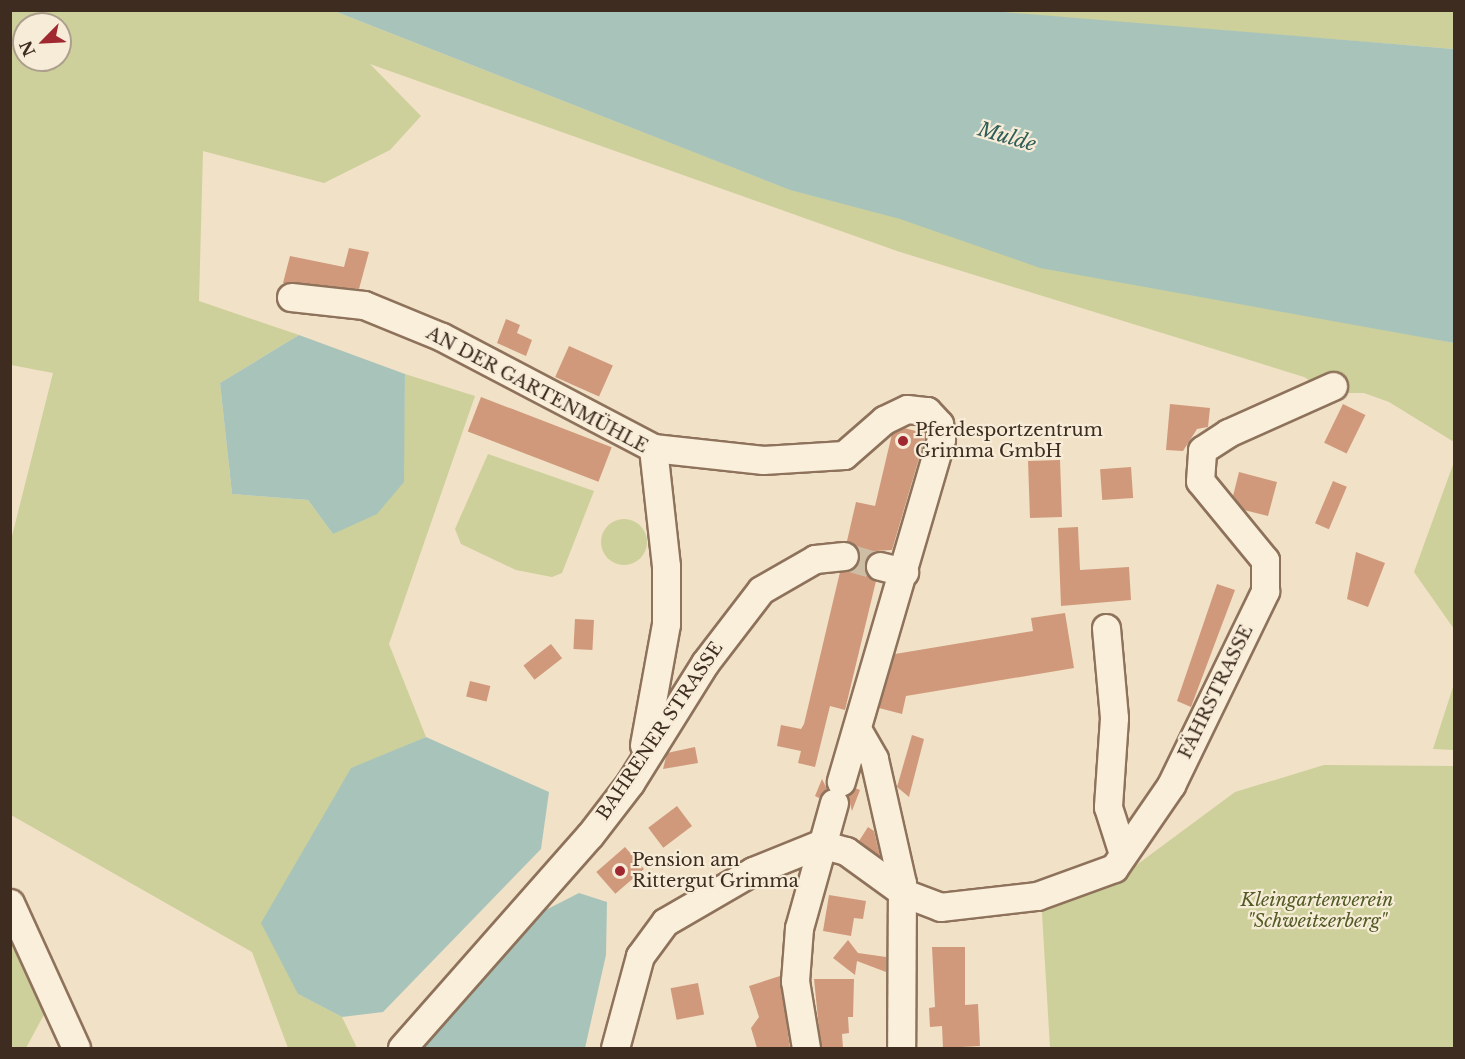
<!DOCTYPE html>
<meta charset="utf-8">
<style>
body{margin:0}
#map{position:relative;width:1465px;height:1059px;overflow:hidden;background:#f1e1c7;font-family:"Libre Baskerville",serif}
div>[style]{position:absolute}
.green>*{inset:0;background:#cdd09a}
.round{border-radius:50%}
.water>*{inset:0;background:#a8c4ba}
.building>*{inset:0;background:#d0997b;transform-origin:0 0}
.minor-tunnel>*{height:27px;margin-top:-13.5px;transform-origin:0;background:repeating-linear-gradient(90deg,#cdbda5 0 27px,transparent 0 41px)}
.roads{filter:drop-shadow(2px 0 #8e725b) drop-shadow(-2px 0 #8e725b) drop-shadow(0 2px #8e725b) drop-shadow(0 -2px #8e725b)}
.minor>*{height:27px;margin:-13.5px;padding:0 13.5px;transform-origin:13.5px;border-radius:13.5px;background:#faefdb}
.dots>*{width:16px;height:16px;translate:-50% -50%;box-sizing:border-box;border:3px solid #f7ecd7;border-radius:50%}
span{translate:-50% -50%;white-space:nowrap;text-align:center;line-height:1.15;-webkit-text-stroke:4.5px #f7ecd7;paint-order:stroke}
.street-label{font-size:18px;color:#3d2c1f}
.poi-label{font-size:18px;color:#3d2c1f}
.left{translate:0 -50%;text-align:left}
.park-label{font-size:18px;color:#515b25;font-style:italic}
.water-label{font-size:20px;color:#2e5e57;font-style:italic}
.frame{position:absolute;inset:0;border:12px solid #3d2c1f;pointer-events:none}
.north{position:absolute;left:12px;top:12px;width:60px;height:60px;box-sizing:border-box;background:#f7ecd7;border:2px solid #ad9f8d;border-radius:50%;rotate:246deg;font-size:16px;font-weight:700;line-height:24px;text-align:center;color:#3d2c1f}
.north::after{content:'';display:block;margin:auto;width:21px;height:27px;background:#a02831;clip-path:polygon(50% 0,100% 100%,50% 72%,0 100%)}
</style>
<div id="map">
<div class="green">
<div style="clip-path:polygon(evenodd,11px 11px,334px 11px,791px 190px,1165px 287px,1454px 343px,1454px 442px,1389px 402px,1364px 393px,1330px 393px,1304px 377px,897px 251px,370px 64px,421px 116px,390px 150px,324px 183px,203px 151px,199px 301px,299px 335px,220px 383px,232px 494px,308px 500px,333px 534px,403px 482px,405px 374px,475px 396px,389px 644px,426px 737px,351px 769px,298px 994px,342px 1017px,357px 1048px,288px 1048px,252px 952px,11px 815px,10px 544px,53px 373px,11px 365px,11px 11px,24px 24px,60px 24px,60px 60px,24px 60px,24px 24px)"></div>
<div style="clip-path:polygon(980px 11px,1448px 11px,1454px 12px,1454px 49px)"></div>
<div style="clip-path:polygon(488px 454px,594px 491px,562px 573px,552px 577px,516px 570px,461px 544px,455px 529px)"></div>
<div style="clip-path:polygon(1454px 462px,1454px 629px,1414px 572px)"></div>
<div class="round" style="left:601px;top:519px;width:46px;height:46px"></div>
<div style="clip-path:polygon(1454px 684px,1454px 750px,1433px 749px)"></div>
<div style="clip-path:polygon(1324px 765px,1454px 766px,1454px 1048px,1050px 1048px,1042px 913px,1048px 901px,1127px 872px,1235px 792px)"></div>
<div style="clip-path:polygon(10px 923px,47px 1009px,26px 1048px,11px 1048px)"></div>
</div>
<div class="water">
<div style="clip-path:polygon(980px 10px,1454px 49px,1454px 343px,1040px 268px,900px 219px,790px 190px,334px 11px)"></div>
<div style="clip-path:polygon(299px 335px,405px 374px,404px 482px,377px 514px,333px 534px,308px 500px,232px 494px,220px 383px)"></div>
<div style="clip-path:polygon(426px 737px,549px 792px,541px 849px,383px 1012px,342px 1017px,298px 994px,261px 923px,351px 768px)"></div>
<div style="clip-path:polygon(579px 893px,607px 902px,606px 955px,585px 1048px,422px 1048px,530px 918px)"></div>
</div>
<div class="building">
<div style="clip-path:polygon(349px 248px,369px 252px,359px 289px,283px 283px,290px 256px,344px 267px)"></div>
<div style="clip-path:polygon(506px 319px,520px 325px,517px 333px,532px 340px,526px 356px,497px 343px)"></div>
<div style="left:569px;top:346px;width:48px;height:34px;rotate:24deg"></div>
<div style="left:481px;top:397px;width:140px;height:37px;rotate:21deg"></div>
<div style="clip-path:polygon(1170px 404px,1210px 408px,1208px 427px,1197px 429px,1183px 451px,1166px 450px)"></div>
<div style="left:1343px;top:404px;width:25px;height:43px;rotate:26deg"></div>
<div style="clip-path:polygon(904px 428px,924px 433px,925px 438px,892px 550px,875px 551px,865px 562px,865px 571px,876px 581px,845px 710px,830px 706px,815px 767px,798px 763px,801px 751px,777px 746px,781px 725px,801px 729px,804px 724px,840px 572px,859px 562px,857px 547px,847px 541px,856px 502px,875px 506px,892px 434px)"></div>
<div style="left:1060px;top:460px;width:57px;height:32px;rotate:88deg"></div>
<div style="left:1131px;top:467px;width:31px;height:31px;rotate:86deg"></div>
<div style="clip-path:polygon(1239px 472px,1277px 482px,1268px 516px,1244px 510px,1233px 496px)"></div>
<div style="left:1333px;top:481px;width:15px;height:46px;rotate:23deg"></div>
<div style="clip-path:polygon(1078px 527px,1080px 570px,1129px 567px,1131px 600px,1061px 606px,1058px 528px)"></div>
<div style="clip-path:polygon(1356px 552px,1385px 563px,1368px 607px,1347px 599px)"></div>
<div style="clip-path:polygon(1217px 584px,1235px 590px,1191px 707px,1177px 701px)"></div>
<div style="clip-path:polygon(1065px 613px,1074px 668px,906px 696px,902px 714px,879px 708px,895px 654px,1033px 631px,1031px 618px)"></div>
<div style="left:575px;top:619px;width:19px;height:30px;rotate:3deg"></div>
<div style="left:551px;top:644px;width:18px;height:35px;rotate:52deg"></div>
<div style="left:470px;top:681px;width:21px;height:16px;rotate:14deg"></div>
<div style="clip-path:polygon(912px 735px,924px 739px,909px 797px,897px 787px)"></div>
<div style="clip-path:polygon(695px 747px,698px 763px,663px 769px,667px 753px)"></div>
<div style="clip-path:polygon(822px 779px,827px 789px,819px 798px,815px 796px)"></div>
<div style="clip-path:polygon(855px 788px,860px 790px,852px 811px,848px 796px)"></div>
<div style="left:677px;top:806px;width:25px;height:36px;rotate:53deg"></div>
<div style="clip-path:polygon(868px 827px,874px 831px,880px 856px,859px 841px)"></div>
<div style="left:625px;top:847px;width:29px;height:38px;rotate:49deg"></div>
<div style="clip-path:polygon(829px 895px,866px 901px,863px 919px,854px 918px,851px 936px,823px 931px)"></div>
<div style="clip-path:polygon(848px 940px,858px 953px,886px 957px,886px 972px,857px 961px,855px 975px,833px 958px)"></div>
<div style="clip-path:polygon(932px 947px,965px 947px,965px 1005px,978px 1004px,980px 1046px,943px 1048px,942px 1026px,930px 1027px,929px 1008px,935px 1007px)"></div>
<div style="clip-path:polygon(780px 976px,790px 1048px,757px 1048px,751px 1028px,759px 1017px,749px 986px)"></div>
<div style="clip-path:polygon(814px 979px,854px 979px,853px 1017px,848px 1017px,849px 1033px,842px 1034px,843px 1048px,821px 1048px)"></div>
<div style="left:698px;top:983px;width:32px;height:28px;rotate:79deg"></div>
</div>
<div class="minor-tunnel">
<div style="left:844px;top:556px;width:37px;rotate:16deg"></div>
</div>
<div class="roads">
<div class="minor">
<div style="left:291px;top:297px;width:73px;rotate:6.3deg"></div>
<div style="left:364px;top:305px;width:84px;rotate:22.3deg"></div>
<div style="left:442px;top:337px;width:238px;rotate:27.7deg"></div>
<div style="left:653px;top:448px;width:111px;rotate:6.2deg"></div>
<div style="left:763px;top:460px;width:81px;rotate:-3.5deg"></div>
<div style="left:844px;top:455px;width:53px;rotate:-41.2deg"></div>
<div style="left:884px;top:420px;width:25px;rotate:-26deg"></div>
<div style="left:907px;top:409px;width:20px;rotate:6deg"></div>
<div style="left:927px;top:411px;width:18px;rotate:47deg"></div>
<div style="left:939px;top:424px;width:15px;rotate:82deg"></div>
<div style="left:941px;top:439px;width:357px;rotate:106.3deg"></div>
<div style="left:880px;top:566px;width:25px;rotate:14deg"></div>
<div style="left:1106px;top:628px;width:90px;rotate:84.9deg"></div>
<div style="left:1114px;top:718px;width:89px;rotate:93.9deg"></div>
<div style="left:1108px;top:807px;width:49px;rotate:72.3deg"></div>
<div style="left:857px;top:729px;width:34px;rotate:60deg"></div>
<div style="left:874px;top:759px;width:127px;rotate:77.3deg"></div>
<div style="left:902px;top:883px;width:165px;rotate:90.3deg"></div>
<div style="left:644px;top:745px;width:123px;rotate:-79.7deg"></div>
<div style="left:666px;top:624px;width:58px;rotate:-90deg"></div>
<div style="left:666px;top:566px;width:119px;rotate:-96.3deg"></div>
<div style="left:10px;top:903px;width:159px;rotate:65.5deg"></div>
<div style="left:402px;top:1048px;width:284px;rotate:-48.6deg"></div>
<div style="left:590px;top:835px;width:66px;rotate:-52.4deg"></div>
<div style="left:630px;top:783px;width:142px;rotate:-58deg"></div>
<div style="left:705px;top:663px;width:92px;rotate:-52.5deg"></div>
<div style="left:761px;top:590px;width:62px;rotate:-29.9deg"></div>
<div style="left:815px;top:559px;width:29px;rotate:-6deg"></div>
<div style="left:615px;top:1048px;width:95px;rotate:-74.8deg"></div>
<div style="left:640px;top:956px;width:42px;rotate:-53.7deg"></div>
<div style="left:665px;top:922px;width:102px;rotate:-30.1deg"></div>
<div style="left:753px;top:871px;width:72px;rotate:-21.9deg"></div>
<div style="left:820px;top:844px;width:27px;rotate:15deg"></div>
<div style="left:846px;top:851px;width:72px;rotate:35.9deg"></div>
<div style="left:904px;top:893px;width:39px;rotate:21deg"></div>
<div style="left:940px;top:907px;width:98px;rotate:-6.5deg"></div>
<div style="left:1037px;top:896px;width:82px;rotate:-20deg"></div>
<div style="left:1114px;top:868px;width:101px;rotate:-55.5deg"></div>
<div style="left:1171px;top:785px;width:216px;rotate:-64.1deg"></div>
<div style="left:1265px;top:591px;width:31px;rotate:-90deg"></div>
<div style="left:1265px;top:560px;width:102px;rotate:-129.4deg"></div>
<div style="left:1200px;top:481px;width:31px;rotate:-86deg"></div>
<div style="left:1202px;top:450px;width:31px;rotate:-33deg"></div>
<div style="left:1228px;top:433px;width:115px;rotate:-24.1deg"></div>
<div style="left:806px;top:1048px;width:68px;rotate:-99.3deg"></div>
<div style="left:795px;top:981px;width:53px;rotate:-85.7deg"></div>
<div style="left:799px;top:928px;width:130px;rotate:-74.4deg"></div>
</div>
</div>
<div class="dots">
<div style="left:903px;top:441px;background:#a02831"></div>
<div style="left:620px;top:871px;background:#a02831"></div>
</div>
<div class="street-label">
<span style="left:537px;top:390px;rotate:28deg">AN DER GARTENMÜHLE</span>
<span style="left:1216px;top:692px;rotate:-64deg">FÄHRSTRASSE</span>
<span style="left:660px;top:731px;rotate:-56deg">BAHRENER STRASSE</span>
</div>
<div class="poi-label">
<span class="left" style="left:915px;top:441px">Pferdesportzentrum<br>Grimma GmbH</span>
<span class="left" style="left:632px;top:871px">Pension am<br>Rittergut Grimma</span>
</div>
<div class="park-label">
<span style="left:1317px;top:911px">Kleingartenverein<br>"Schweitzerberg"</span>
</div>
<div class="water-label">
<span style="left:1007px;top:137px;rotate:16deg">Mulde</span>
</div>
<div class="frame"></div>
<div class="north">N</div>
</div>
